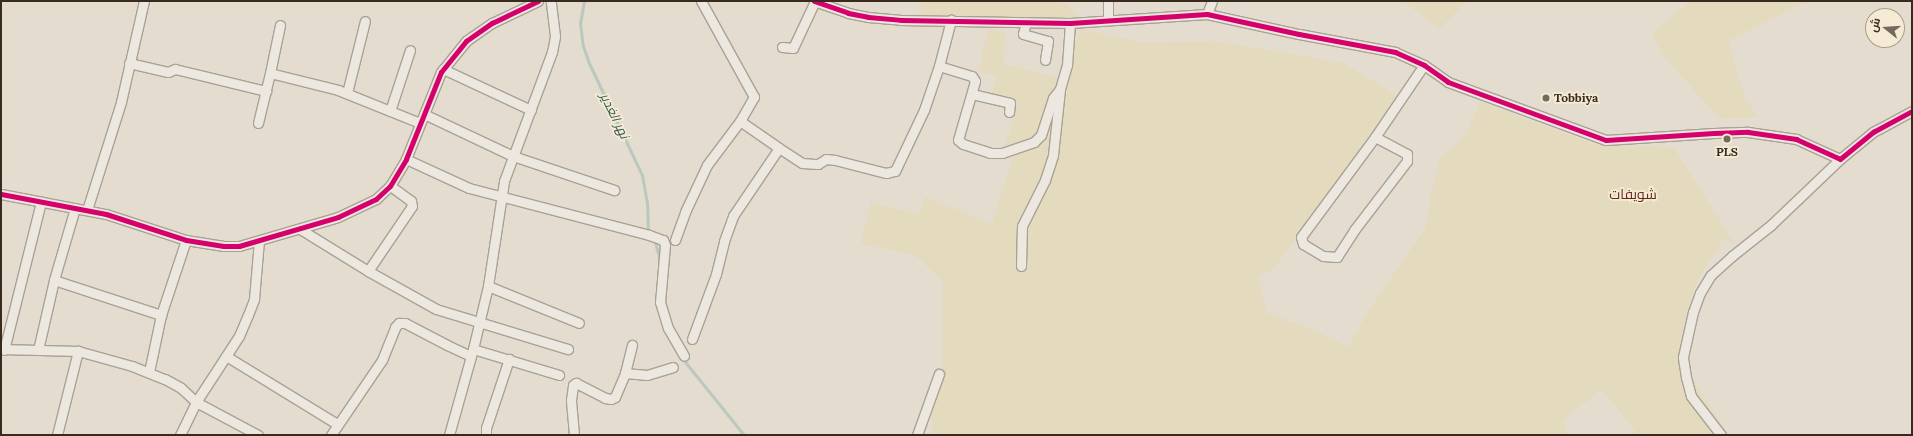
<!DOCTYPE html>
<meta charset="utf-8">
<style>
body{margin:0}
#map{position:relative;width:1913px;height:436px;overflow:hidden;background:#e4dcce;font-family:Lora,Cairo,serif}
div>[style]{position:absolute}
.farmland>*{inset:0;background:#e4dabe}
.stream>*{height:3px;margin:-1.5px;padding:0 1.5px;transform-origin:1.5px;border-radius:1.5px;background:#b9c9bf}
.roads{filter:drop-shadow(1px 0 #a9a196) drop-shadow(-1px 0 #a9a196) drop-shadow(0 1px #a9a196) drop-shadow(0 -1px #a9a196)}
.minor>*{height:9px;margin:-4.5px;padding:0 4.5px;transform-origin:4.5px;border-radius:4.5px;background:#ece8df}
.cycleway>*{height:5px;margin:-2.5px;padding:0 2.5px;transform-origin:2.5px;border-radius:2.5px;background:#d6006c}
.dots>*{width:11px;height:11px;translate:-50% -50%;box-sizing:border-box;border:2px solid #f5ead3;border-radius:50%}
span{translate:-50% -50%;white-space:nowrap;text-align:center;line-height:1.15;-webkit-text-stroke:3.5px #f5ead3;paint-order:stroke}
.poi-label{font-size:12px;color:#392a1e;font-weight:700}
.left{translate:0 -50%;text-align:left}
.water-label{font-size:13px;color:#2e5853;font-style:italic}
.quarter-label{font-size:14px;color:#65291e}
.frame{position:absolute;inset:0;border:2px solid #392a1e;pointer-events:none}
.north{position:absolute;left:1865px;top:8px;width:40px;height:40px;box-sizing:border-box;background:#f5ead3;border:1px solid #aa9d8b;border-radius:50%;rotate:287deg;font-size:11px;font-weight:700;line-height:16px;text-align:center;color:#392a1e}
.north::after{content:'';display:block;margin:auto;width:14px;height:18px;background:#75685c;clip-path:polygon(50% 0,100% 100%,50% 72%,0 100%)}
</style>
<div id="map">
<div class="farmland">
<div style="clip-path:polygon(922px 1px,1052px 1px,1067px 4px,1079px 17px,918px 17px)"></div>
<div style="clip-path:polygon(1403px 1px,1467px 1px,1439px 29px)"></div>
<div style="clip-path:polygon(1690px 1px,1808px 1px,1728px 41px,1745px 98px,1758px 117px,1720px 119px,1663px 56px,1652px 33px)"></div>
<div style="clip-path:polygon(988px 29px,1005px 32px,1004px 64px,1062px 79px,1081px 29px,1139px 42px,1216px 41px,1343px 63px,1403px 99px,1273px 269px,1259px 275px,1266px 313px,1315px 330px,1349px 347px,1367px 313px,1426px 227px,1431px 195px,1440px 158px,1466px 135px,1480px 102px,1594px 144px,1674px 148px,1735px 244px,1724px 238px,1698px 279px,1685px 316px,1682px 362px,1729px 435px,1638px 435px,1602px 389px,1562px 421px,1569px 435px,937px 435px,932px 432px,932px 405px,943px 370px,943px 282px,915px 255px,861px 244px,871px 203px,920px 214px,925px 197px,992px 224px,1014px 154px,1005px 147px,1018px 104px,991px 95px,996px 75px,979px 71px)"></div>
</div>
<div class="stream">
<div style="left:584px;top:1px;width:22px;rotate:100deg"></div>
<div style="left:580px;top:23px;width:23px;rotate:83deg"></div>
<div style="left:583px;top:46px;width:18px;rotate:71deg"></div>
<div style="left:589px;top:63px;width:124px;rotate:64.7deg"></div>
<div style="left:642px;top:175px;width:27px;rotate:80deg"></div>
<div style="left:647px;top:202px;width:30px;rotate:88deg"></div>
<div style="left:654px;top:239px;width:18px;rotate:74deg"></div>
<div style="left:659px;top:256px;width:9px;rotate:90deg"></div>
<div style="left:682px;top:358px;width:99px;rotate:51.2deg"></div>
</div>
<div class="roads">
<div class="minor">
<div style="left:814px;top:1px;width:36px;rotate:19deg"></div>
<div style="left:848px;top:13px;width:20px;rotate:11deg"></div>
<div style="left:868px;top:17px;width:33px;rotate:5deg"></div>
<div style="left:901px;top:20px;width:169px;rotate:1deg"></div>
<div style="left:1070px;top:23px;width:137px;rotate:-3.8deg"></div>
<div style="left:1207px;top:14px;width:94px;rotate:12.3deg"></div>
<div style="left:1299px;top:34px;width:98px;rotate:10.6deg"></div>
<div style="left:1395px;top:52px;width:32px;rotate:24deg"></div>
<div style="left:1424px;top:65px;width:29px;rotate:35deg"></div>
<div style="left:1448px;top:82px;width:168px;rotate:20.2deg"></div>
<div style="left:1606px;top:140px;width:108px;rotate:-3.7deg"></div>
<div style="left:1714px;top:133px;width:34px;rotate:-2deg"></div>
<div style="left:1748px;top:132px;width:49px;rotate:8.3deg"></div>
<div style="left:1796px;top:139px;width:48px;rotate:24.4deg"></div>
<div style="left:1840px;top:159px;width:43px;rotate:-39.3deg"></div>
<div style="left:1873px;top:132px;width:44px;rotate:-28.3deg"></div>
<div style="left:1108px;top:1px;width:19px;rotate:90deg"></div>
<div style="left:1207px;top:14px;width:14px;rotate:-69deg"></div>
<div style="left:1026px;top:22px;width:12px;rotate:104deg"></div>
<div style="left:1023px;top:34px;width:26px;rotate:16deg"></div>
<div style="left:1048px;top:41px;width:19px;rotate:99deg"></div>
<div style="left:782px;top:47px;width:11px;rotate:5deg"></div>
<div style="left:793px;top:48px;width:52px;rotate:-64.9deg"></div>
<div style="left:129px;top:63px;width:40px;rotate:13deg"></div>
<div style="left:168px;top:72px;width:8px;rotate:-23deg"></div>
<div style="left:175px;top:69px;width:94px;rotate:13.6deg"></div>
<div style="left:939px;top:66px;width:34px;rotate:17deg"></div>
<div style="left:972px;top:76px;width:6px;rotate:59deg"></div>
<div style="left:975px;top:81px;width:61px;rotate:106.1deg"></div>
<div style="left:958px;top:140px;width:6px;rotate:39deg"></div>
<div style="left:963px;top:144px;width:28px;rotate:18deg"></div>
<div style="left:990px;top:153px;width:12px"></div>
<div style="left:1002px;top:153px;width:34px;rotate:-19deg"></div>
<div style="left:1034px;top:142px;width:10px;rotate:-45deg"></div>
<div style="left:1041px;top:135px;width:39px;rotate:-72deg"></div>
<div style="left:1053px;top:98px;width:11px;rotate:-52deg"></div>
<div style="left:1060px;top:89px;width:25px;rotate:-74deg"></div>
<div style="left:1067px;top:65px;width:42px;rotate:-85.9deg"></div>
<div style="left:443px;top:69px;width:97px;rotate:25deg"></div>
<div style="left:270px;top:73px;width:49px;rotate:-78.2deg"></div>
<div style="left:347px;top:93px;width:74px;rotate:-76deg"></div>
<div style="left:972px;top:94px;width:39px;rotate:13deg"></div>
<div style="left:1010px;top:103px;width:9px;rotate:96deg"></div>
<div style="left:390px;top:111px;width:64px;rotate:-71.8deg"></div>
<div style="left:424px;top:114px;width:98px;rotate:25.3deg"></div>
<div style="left:513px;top:156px;width:107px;rotate:18.6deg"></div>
<div style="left:258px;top:123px;width:51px;rotate:-76.5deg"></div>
<div style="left:270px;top:73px;width:70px;rotate:14deg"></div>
<div style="left:338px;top:90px;width:88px;rotate:21.9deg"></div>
<div style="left:1375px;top:137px;width:36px;rotate:28deg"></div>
<div style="left:1407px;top:154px;width:7px;rotate:90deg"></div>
<div style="left:1407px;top:161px;width:86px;rotate:127.4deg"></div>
<div style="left:1355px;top:229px;width:33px;rotate:123deg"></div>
<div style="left:1337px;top:257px;width:14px;rotate:-176deg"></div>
<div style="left:1323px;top:256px;width:23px;rotate:-149deg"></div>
<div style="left:1303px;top:244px;width:7px;rotate:-106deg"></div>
<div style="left:1301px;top:237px;width:124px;rotate:-53.5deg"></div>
<div style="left:1375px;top:137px;width:87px;rotate:-55.8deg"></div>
<div style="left:779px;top:148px;width:27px;rotate:33deg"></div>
<div style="left:802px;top:163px;width:16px;rotate:4deg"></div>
<div style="left:818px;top:164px;width:9px;rotate:-32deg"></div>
<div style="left:826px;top:159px;width:9px;rotate:6deg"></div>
<div style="left:835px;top:160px;width:53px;rotate:14.3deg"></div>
<div style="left:886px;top:173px;width:9px;rotate:-13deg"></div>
<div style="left:895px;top:171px;width:68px;rotate:-64.6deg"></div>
<div style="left:924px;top:110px;width:46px;rotate:-71.2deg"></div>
<div style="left:939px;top:66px;width:48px;rotate:-75.4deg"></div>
<div style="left:406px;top:159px;width:69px;rotate:24.7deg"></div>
<div style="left:469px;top:188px;width:186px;rotate:14.6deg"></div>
<div style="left:649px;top:235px;width:15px;rotate:20deg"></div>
<div style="left:663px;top:240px;width:5px;rotate:68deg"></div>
<div style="left:665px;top:245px;width:57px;rotate:95deg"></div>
<div style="left:660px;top:302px;width:27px;rotate:73deg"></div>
<div style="left:668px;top:328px;width:32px;rotate:60deg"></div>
<div style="left:1px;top:194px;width:107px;rotate:10.8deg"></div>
<div style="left:106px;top:214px;width:84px;rotate:18deg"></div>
<div style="left:186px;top:240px;width:38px;rotate:9deg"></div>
<div style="left:224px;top:246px;width:15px"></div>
<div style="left:239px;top:246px;width:103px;rotate:-16.3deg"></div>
<div style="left:338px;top:217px;width:42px;rotate:-25.3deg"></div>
<div style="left:376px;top:199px;width:19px;rotate:-43deg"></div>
<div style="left:390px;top:186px;width:31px;rotate:-59deg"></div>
<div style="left:406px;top:159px;width:94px;rotate:-68.1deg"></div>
<div style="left:441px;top:72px;width:40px;rotate:-51deg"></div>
<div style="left:466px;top:41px;width:32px;rotate:-35deg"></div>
<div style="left:492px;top:23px;width:51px;rotate:-25.6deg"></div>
<div style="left:75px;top:208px;width:75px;rotate:106.3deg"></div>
<div style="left:54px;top:280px;width:113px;rotate:18.1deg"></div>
<div style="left:87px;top:210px;width:113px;rotate:-72.5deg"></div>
<div style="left:121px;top:102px;width:104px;rotate:-77.2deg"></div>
<div style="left:300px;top:229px;width:80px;rotate:31.7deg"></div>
<div style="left:368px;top:271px;width:78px;rotate:29.2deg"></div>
<div style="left:436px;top:309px;width:138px;rotate:16.9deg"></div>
<div style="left:675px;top:240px;width:30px;rotate:-70deg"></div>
<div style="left:685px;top:212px;width:52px;rotate:-64.9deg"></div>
<div style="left:707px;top:165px;width:55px;rotate:-53.1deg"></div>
<div style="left:740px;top:121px;width:28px;rotate:-60deg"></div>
<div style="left:754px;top:97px;width:110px;rotate:-118.9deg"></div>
<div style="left:1021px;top:266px;width:40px;rotate:-88.6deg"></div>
<div style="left:1022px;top:226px;width:51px;rotate:-63.4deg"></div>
<div style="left:1045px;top:180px;width:26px;rotate:-72deg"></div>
<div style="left:1053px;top:155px;width:66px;rotate:-83.9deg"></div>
<div style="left:368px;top:271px;width:78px;rotate:-55.9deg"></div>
<div style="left:412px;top:206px;width:5px;rotate:-101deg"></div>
<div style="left:411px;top:201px;width:26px;rotate:-144deg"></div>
<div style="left:488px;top:286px;width:98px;rotate:22.1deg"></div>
<div style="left:692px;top:339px;width:69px;rotate:-69.7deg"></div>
<div style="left:716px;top:274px;width:34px;rotate:-76deg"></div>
<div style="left:724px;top:241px;width:27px;rotate:-70deg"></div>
<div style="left:733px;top:216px;width:82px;rotate:-55.9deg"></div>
<div style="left:779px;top:148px;width:47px;rotate:-145.3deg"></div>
<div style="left:1px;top:349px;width:77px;rotate:1.5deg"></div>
<div style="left:78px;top:351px;width:56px;rotate:15.5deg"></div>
<div style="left:132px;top:366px;width:35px;rotate:22deg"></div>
<div style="left:165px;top:379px;width:18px;rotate:29deg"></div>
<div style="left:181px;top:388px;width:21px;rotate:43deg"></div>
<div style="left:196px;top:402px;width:70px;rotate:28deg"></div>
<div style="left:473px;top:349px;width:90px;rotate:16.8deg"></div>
<div style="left:4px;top:350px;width:153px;rotate:-76deg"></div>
<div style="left:38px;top:350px;width:72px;rotate:-77.1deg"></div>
<div style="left:226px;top:356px;width:130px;rotate:31.5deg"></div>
<div style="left:149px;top:372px;width:58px;rotate:-78.1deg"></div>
<div style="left:161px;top:315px;width:79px;rotate:-71.6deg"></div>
<div style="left:625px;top:373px;width:29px;rotate:-76deg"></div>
<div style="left:57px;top:435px;width:87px;rotate:-76deg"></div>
<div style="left:180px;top:435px;width:37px;rotate:-64deg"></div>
<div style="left:196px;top:402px;width:79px;rotate:-56.9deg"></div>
<div style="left:239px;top:336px;width:23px;rotate:-67deg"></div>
<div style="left:248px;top:315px;width:17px;rotate:-69deg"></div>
<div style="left:254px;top:299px;width:58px;rotate:-85.1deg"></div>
<div style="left:331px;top:435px;width:91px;rotate:-55.8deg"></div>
<div style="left:382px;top:360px;width:35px;rotate:-68deg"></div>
<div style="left:395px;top:327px;width:6px;rotate:-45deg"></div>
<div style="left:399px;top:323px;width:6px"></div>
<div style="left:405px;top:323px;width:47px;rotate:27.6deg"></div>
<div style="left:447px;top:345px;width:26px;rotate:25deg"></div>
<div style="left:449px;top:435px;width:89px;rotate:-74.4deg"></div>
<div style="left:473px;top:349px;width:65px;rotate:-76.6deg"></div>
<div style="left:488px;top:286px;width:106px;rotate:-81.3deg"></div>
<div style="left:504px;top:181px;width:138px;rotate:-69.6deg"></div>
<div style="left:552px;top:52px;width:16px;rotate:-79deg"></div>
<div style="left:555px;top:36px;width:35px;rotate:-97deg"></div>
<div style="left:486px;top:435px;width:7px;rotate:-90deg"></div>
<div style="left:486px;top:428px;width:73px;rotate:-71.6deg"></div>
<div style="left:574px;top:435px;width:35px;rotate:-95deg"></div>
<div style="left:571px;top:400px;width:15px;rotate:-82deg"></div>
<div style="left:573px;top:385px;width:4px;rotate:-34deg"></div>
<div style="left:576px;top:383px;width:33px;rotate:27deg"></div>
<div style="left:605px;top:398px;width:6px;rotate:9deg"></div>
<div style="left:611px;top:399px;width:4px;rotate:-27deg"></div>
<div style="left:615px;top:397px;width:26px;rotate:-67deg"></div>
<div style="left:625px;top:373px;width:22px;rotate:5deg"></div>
<div style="left:647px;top:375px;width:27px;rotate:-17deg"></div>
<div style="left:917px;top:435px;width:65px;rotate:-70.2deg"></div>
<div style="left:1721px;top:435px;width:49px;rotate:-127.6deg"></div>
<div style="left:1691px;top:396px;width:20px;rotate:-105deg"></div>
<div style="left:1686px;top:377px;width:20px;rotate:-99deg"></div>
<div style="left:1683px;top:357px;width:46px;rotate:-77.5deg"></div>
<div style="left:1693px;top:312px;width:20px;rotate:-70deg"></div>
<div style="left:1700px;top:293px;width:21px;rotate:-59deg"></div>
<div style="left:1711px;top:275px;width:28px;rotate:-42deg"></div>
<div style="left:1732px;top:256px;width:50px;rotate:-38.5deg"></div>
<div style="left:1771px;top:225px;width:95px;rotate:-43.7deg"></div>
</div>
</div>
<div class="cycleway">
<div style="left:814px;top:1px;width:36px;rotate:19deg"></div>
<div style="left:848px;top:13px;width:20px;rotate:11deg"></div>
<div style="left:868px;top:17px;width:33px;rotate:5deg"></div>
<div style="left:901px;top:20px;width:169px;rotate:1deg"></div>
<div style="left:1070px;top:23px;width:137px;rotate:-3.8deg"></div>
<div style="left:1207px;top:14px;width:94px;rotate:12.3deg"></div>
<div style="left:1299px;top:34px;width:98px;rotate:10.6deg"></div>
<div style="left:1395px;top:52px;width:32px;rotate:24deg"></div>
<div style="left:1424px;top:65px;width:29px;rotate:35deg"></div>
<div style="left:1448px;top:82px;width:168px;rotate:20.2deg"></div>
<div style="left:1606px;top:140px;width:108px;rotate:-3.7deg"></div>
<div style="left:1714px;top:133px;width:34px;rotate:-2deg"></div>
<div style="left:1748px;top:132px;width:49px;rotate:8.3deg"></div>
<div style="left:1796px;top:139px;width:48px;rotate:24.4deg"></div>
<div style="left:1840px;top:159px;width:43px;rotate:-39.3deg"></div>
<div style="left:1873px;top:132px;width:44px;rotate:-28.3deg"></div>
<div style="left:1px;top:194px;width:107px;rotate:10.8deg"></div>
<div style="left:106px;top:214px;width:84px;rotate:18deg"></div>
<div style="left:186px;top:240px;width:38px;rotate:9deg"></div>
<div style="left:224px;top:246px;width:15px"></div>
<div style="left:239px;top:246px;width:103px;rotate:-16.3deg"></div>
<div style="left:338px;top:217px;width:42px;rotate:-25.3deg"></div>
<div style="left:376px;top:199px;width:19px;rotate:-43deg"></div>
<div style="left:390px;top:186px;width:31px;rotate:-59deg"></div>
<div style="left:406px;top:159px;width:94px;rotate:-68.1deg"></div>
<div style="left:441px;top:72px;width:40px;rotate:-51deg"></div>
<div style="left:466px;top:41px;width:32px;rotate:-35deg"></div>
<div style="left:492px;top:23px;width:51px;rotate:-25.6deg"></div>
</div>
<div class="dots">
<div style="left:1546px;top:98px;background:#75685c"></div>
<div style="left:1727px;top:139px;background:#75685c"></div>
</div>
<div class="poi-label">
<span class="left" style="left:1554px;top:98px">Tobbiya</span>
<span style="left:1727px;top:152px">PLS</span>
</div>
<div class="water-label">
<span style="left:614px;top:116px;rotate:64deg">نهر الغدير</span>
</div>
<div class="quarter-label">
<span style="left:1633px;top:194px">شويفات</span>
</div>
<div class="frame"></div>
<div class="north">ش</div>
</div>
